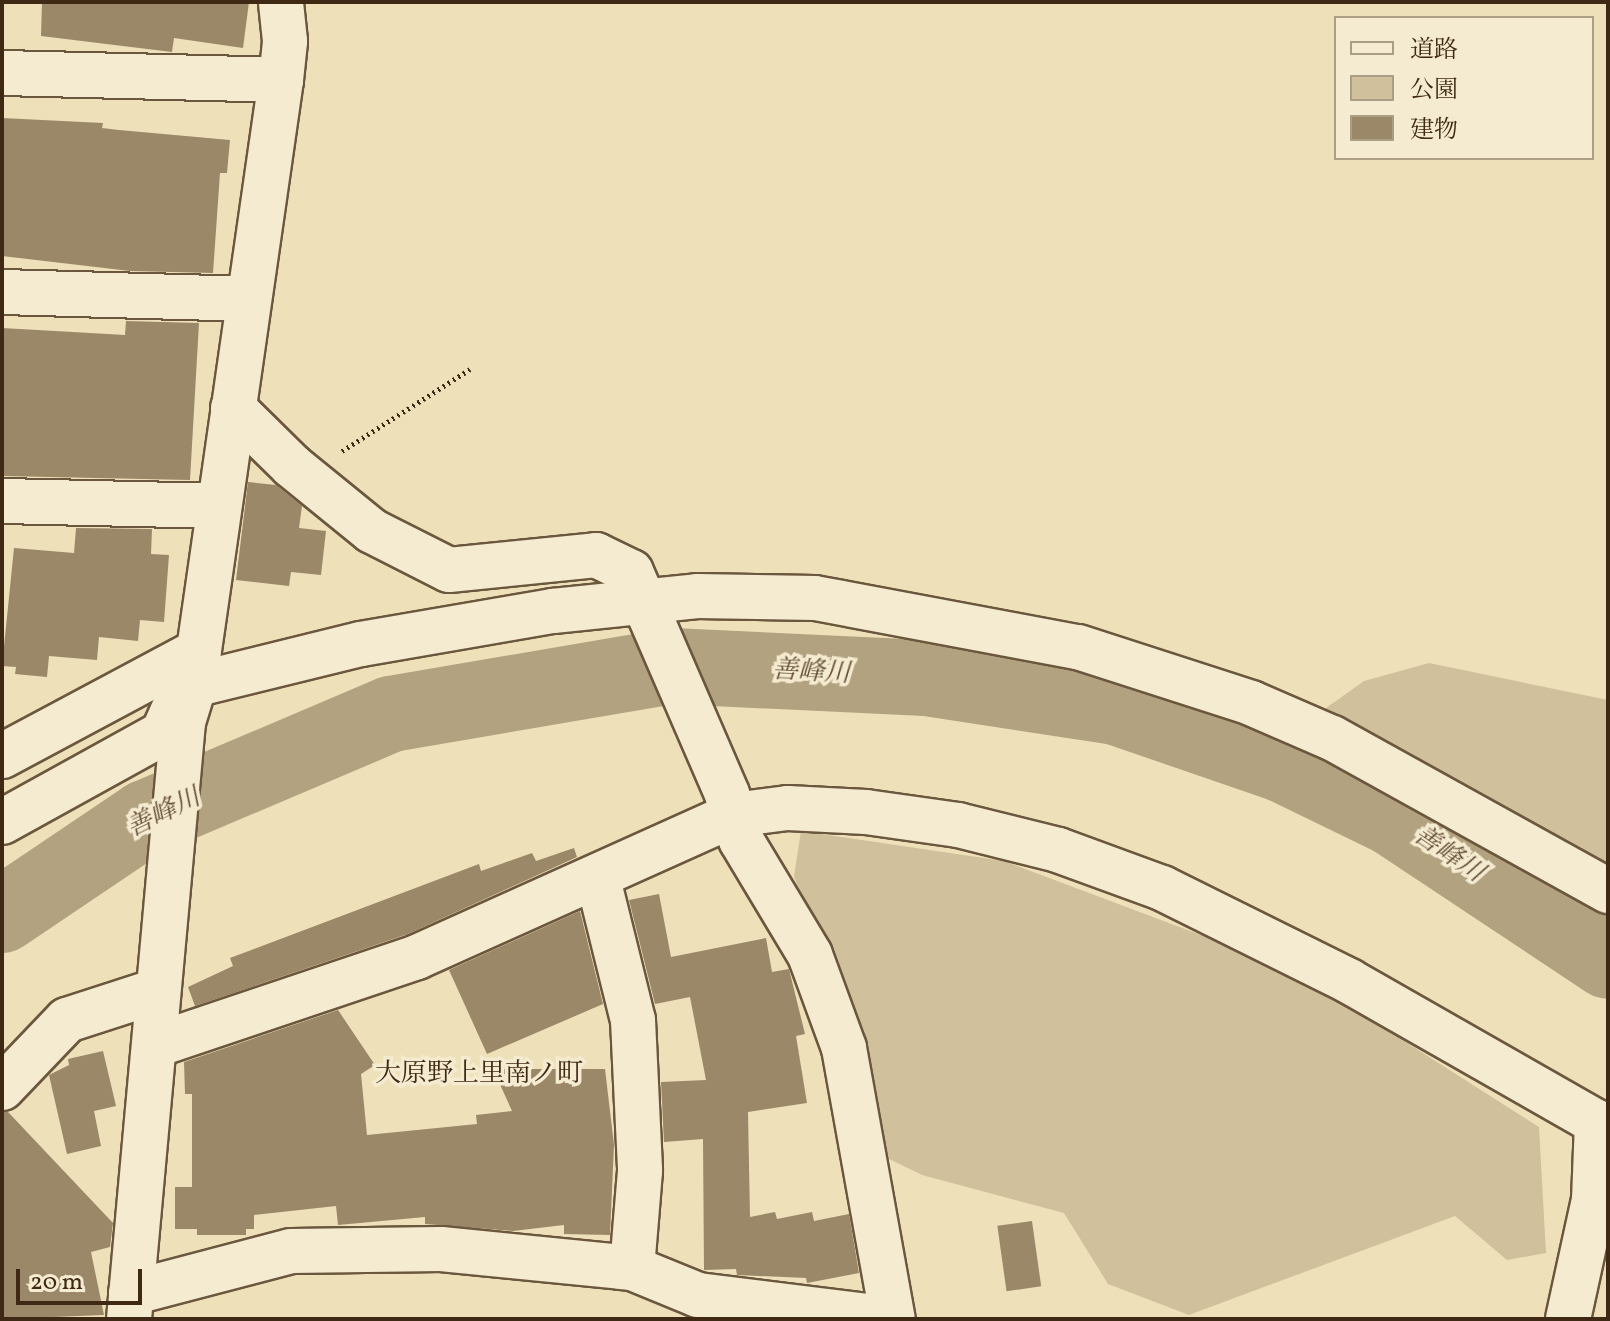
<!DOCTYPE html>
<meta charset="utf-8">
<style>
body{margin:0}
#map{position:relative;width:1610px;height:1321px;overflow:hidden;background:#eee0b8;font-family:Vollkorn,"Noto Serif JP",serif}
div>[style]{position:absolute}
.green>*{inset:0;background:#d0c19c}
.river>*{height:76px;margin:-38px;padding:0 38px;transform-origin:38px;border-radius:38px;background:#b2a280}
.building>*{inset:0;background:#9a8869;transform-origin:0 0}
.path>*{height:5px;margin-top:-2.5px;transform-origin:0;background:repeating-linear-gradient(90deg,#3f2914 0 2px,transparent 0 6px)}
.roads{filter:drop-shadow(2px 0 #6b573d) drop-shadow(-2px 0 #6b573d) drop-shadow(0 2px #6b573d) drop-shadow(0 -2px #6b573d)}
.minor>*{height:44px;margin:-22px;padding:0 22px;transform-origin:22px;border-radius:22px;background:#f4ebd1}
span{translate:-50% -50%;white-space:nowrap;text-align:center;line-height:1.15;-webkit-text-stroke:7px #f4ebd1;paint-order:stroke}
.water-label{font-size:26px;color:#624d34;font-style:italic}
.neighbourhood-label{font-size:26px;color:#3f2914}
.frame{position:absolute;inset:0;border:4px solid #3f2914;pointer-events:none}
.legend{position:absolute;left:1334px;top:16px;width:260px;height:144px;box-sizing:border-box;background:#f4ebd1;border:2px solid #ac9d85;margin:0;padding:10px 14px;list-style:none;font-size:24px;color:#3f2914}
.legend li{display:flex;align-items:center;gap:16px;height:40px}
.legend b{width:40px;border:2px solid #ac9d85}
.scale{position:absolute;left:16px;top:1269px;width:126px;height:36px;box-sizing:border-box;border:4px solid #3f2914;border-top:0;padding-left:10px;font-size:24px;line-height:28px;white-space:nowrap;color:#3f2914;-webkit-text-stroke:6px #f4ebd1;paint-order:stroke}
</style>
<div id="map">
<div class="green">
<div style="clip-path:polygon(1429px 663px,1608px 700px,1608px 865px,1319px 713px,1364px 681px)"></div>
<div style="clip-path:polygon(801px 831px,1004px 861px,1291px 969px,1539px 1127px,1546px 1253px,1507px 1260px,1455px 1216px,1189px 1315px,1108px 1284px,1064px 1213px,922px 1175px,885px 1157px,794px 876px)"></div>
</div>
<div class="river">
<div style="left:2px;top:915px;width:174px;rotate:-34deg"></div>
<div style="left:146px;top:818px;width:266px;rotate:-23deg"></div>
<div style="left:391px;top:714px;width:285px;rotate:-9.7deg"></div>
<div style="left:672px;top:666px;width:254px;rotate:2.7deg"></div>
<div style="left:926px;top:678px;width:192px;rotate:8.7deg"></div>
<div style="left:1116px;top:707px;width:176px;rotate:19deg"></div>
<div style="left:1282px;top:764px;width:123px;rotate:25.9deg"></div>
<div style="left:1393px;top:818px;width:258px;rotate:33.6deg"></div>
</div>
<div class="building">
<div style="clip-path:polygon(42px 2px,249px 2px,243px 48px,174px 38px,172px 52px,41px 36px)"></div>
<div style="clip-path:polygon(2px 118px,103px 123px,102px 128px,119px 130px,230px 140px,227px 173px,220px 173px,213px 273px,130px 271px,2px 256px)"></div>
<div style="clip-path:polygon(126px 321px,199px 323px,190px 480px,2px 476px,2px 328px,125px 335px)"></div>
<div style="clip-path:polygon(248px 482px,276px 485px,302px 506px,299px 528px,326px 531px,321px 575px,291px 572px,289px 586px,236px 580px)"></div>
<div style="clip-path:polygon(76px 528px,152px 529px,151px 554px,169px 555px,164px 622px,140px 620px,138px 641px,99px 637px,97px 660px,49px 656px,47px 677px,15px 674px,16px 667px,2px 666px,14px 548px,74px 553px)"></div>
<div style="clip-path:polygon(574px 848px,577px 857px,408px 934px,195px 1006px,188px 987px,233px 966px,230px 958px,479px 864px,481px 871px,532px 853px,536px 861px)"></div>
<div style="clip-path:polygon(659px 894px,671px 957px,766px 938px,772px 972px,789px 969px,805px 1034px,796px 1036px,807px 1103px,748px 1112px,750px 1217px,775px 1212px,777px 1219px,812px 1212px,814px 1221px,849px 1214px,859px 1273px,807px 1283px,806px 1278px,737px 1275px,736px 1269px,704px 1270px,703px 1139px,664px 1142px,661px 1082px,706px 1080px,690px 997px,655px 1004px,629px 900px)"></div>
<div style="clip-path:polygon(580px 911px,603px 1004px,487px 1054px,449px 970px)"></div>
<div style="clip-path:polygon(338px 1010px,375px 1065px,361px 1074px,367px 1135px,477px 1124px,476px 1115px,512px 1111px,493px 1069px,605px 1069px,614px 1145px,610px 1235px,564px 1234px,564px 1225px,513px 1231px,425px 1224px,425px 1217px,338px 1225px,336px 1206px,254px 1215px,254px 1229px,246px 1229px,246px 1235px,197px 1235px,197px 1229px,175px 1229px,175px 1187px,192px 1187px,192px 1094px,185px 1094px,184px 1062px)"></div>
<div style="clip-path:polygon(103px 1051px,116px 1106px,94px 1111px,101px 1146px,67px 1154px,49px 1075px,69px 1065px,68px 1059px)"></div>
<div style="clip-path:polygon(2px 1112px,8px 1112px,113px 1223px,110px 1247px,91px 1252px,104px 1315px,2px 1319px)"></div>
<div style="left:1032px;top:1221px;width:66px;height:35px;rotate:82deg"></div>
</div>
<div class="path">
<div style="left:342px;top:451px;width:152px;rotate:-32.6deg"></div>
</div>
<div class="roads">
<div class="minor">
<div style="left:2px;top:73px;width:279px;rotate:1.4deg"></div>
<div style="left:2px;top:292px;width:246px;rotate:1.6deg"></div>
<div style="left:233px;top:408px;width:83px;rotate:44.5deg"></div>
<div style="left:292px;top:466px;width:103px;rotate:39.1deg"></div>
<div style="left:372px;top:531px;width:86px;rotate:26.9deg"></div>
<div style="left:449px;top:570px;width:148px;rotate:-5.8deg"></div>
<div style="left:596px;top:555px;width:39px;rotate:26deg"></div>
<div style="left:631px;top:572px;width:242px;rotate:66.6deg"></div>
<div style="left:727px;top:794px;width:48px;rotate:73.1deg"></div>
<div style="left:741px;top:840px;width:134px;rotate:59deg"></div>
<div style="left:810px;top:955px;width:99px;rotate:69.9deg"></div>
<div style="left:844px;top:1048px;width:275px;rotate:79.8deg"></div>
<div style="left:2px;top:501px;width:217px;rotate:1.3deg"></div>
<div style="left:194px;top:685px;width:172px;rotate:-13.8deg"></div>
<div style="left:361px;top:644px;width:195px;rotate:-9.8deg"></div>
<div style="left:553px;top:611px;width:145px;rotate:-5.9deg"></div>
<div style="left:697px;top:596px;width:118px;rotate:1deg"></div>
<div style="left:815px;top:598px;width:268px;rotate:10.6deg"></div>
<div style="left:1078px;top:647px;width:182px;rotate:17.9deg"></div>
<div style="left:1251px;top:703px;width:88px;rotate:23.4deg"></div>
<div style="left:1332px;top:738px;width:316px;rotate:29deg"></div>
<div style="left:2px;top:756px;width:223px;rotate:-28.1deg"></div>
<div style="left:2px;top:822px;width:184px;rotate:-28.9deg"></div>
<div style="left:163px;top:733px;width:47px;rotate:-66.2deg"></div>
<div style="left:598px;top:879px;width:145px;rotate:76.1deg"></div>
<div style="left:633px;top:1020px;width:151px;rotate:87.3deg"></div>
<div style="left:640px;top:1171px;width:97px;rotate:94.7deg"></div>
<div style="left:156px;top:1045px;width:275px;rotate:-18.6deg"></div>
<div style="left:417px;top:957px;width:346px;rotate:-24.2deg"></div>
<div style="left:733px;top:815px;width:55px;rotate:-7.3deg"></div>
<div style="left:788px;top:808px;width:78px;rotate:2.9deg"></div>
<div style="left:866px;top:812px;width:93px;rotate:8deg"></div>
<div style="left:958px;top:825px;width:103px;rotate:14deg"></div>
<div style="left:1058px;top:850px;width:111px;rotate:20.1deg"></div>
<div style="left:1162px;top:888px;width:209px;rotate:26.4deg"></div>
<div style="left:1349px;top:981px;width:298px;rotate:29.7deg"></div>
<div style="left:2px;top:1088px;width:94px;rotate:-46.3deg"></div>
<div style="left:67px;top:1020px;width:95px;rotate:-17.9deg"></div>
<div style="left:131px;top:1293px;width:165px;rotate:-14.7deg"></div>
<div style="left:291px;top:1251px;width:150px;rotate:-0.8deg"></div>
<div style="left:441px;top:1249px;width:192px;rotate:5.7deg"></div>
<div style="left:632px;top:1268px;width:71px;rotate:22.2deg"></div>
<div style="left:698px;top:1295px;width:194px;rotate:7.1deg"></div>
<div style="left:129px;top:1319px;width:599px;rotate:-84.83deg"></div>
<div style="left:183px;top:722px;width:39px;rotate:-73deg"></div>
<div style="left:194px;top:685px;width:611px;rotate:-81.82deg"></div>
<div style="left:281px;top:80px;width:39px;rotate:-84deg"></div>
<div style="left:285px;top:41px;width:39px;rotate:-96deg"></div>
<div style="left:1568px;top:1319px;width:122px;rotate:-77.7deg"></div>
<div style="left:1594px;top:1200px;width:78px;rotate:-87.8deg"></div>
</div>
</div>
<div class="water-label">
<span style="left:811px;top:673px;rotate:3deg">善峰川</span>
<span style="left:164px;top:814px;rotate:-26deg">善峰川</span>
<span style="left:1448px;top:855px;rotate:34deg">善峰川</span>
</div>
<div class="neighbourhood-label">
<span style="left:479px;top:1075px">大原野上里南ノ町</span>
</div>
<div class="frame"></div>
<ul class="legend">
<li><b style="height:10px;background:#f4ebd1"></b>道路</li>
<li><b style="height:22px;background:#d0c19c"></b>公園</li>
<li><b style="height:22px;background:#9a8869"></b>建物</li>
</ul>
<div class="scale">20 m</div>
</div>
